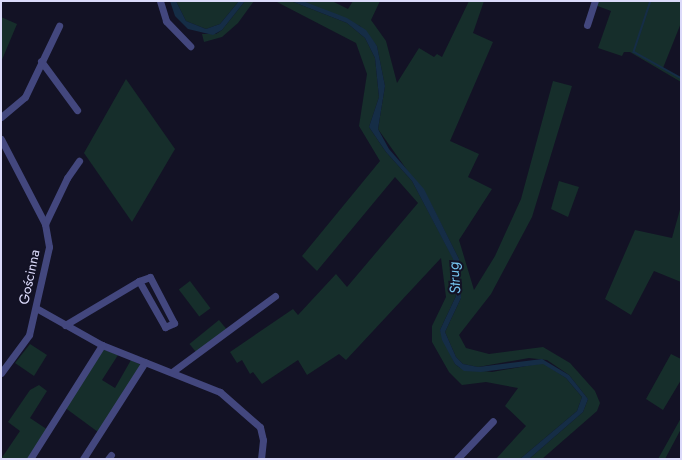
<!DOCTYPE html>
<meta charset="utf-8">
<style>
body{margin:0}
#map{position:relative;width:682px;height:460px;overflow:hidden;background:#131225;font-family:Jost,sans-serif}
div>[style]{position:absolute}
.green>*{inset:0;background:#162e2b;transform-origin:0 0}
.water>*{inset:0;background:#152d46}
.stream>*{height:1.5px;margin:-0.75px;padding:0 0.75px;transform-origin:0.75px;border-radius:0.75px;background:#152d46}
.minor>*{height:7px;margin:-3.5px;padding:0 3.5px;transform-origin:3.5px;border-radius:3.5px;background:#43477e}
span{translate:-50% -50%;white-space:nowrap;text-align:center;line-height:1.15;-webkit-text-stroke:4px #131225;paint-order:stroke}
.street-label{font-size:14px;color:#dbdafa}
.water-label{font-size:15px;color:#75c3ee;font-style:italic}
.frame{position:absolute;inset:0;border:2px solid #dbdafa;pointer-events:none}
</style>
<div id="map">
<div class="green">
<div style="clip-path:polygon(176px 1px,239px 1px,220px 24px,206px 29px,186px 21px)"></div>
<div style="clip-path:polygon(245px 1px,254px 1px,238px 23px,222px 37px,204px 42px,202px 34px,216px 34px,222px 30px)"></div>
<div style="clip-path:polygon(275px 1px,291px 1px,347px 23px,365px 38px,375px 58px,379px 97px,369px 127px,386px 152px,412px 181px,453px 258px,456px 296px,440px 330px,455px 364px,460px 368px,492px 372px,543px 363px,566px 378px,582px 397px,577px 411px,520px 459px,496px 459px,526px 426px,505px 406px,518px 388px,486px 382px,462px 385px,449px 372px,432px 342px,432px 326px,446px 297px,441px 258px,346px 360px,339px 354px,307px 375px,298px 360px,262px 384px,253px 372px,250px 374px,242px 360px,237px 363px,230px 352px,293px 309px,298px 315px,336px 274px,347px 287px,418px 203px,395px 177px,317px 271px,302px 256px,380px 161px,359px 126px,367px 74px,356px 43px)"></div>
<div style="clip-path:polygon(303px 1px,332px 1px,348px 9px,353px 1px,380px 1px,371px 20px,386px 41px,397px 83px,419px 48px,434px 57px,437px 54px,442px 57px,469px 1px,484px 1px,473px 33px,493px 42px,450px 141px,479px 154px,468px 177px,492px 189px,459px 240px,474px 290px,495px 256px,521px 199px,553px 81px,572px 86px,532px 217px,491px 294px,459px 335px,466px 348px,489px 354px,543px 347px,570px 363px,595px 391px,600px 403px,597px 411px,542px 459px,529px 459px,583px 412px,588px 399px,569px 375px,547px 360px,529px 358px,478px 367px,463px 364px,456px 357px,445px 332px,461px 298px,459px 259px,431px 204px,378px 129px,385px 86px,377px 46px,360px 26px)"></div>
<div style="clip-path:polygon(597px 1px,681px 1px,681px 23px,663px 68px,681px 78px,681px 82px,630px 52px,624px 52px,622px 56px,598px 48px,611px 11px,595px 5px)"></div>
<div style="clip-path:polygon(1px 17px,17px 24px,1px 62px)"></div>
<div style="clip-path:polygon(126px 79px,175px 149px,132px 222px,84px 153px)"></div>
<div style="clip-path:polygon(559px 181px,579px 187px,568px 217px,551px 209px)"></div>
<div style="clip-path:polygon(681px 206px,681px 282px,654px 271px,631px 315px,605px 299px,635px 230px,672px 238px)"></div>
<div style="left:190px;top:281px;width:34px;height:14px;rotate:53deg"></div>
<div style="left:219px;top:320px;width:13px;height:38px;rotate:51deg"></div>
<div style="clip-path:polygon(30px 344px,47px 355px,34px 376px,15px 363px)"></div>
<div style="clip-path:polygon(102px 349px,118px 355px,102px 380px,115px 388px,131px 360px,141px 365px,98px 432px,64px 407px)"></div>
<div style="clip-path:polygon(671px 354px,681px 359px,681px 380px,663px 410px,646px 399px)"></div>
<div style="clip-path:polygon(39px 385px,47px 391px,30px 418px,48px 430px,28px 459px,1px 459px,20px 431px,8px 422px,30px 390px)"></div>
<div style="clip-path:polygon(681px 418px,681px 429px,665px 459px,658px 459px)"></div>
</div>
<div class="water">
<div style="clip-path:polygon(170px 1px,176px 1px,186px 21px,206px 29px,220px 24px,239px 1px,245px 1px,222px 30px,213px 35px,188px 29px,175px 16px)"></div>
<div style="clip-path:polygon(291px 1px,303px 1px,347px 18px,366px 30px,377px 46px,385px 86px,378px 129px,389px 149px,424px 189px,459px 259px,461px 298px,445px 332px,456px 357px,463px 364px,478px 367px,542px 359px,569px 375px,588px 399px,583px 412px,529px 459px,520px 459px,577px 411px,582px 397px,566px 378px,543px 364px,481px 372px,464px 371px,455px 364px,442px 340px,440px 330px,456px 296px,453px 259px,412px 181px,386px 152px,369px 127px,379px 97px,375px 58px,365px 38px,347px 23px)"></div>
</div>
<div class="stream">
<div style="left:651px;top:1px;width:54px;rotate:108.4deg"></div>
<div style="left:634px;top:52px;width:54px;rotate:29deg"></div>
</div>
<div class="minor">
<div style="left:160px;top:1px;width:21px;rotate:73deg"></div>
<div style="left:166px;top:21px;width:35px;rotate:46deg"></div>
<div style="left:587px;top:25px;width:25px;rotate:-72deg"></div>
<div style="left:41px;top:61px;width:61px;rotate:53.7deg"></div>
<div style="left:1px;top:117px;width:31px;rotate:-40deg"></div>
<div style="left:25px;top:97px;width:79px;rotate:-64.4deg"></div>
<div style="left:1px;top:139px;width:96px;rotate:62.6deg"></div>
<div style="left:45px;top:224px;width:23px;rotate:80deg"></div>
<div style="left:49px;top:247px;width:90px;rotate:102.8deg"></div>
<div style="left:29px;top:335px;width:47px;rotate:126.4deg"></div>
<div style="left:45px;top:224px;width:51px;rotate:-64.4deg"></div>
<div style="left:67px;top:178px;width:21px;rotate:-55deg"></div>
<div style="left:36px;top:308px;width:76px;rotate:29.3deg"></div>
<div style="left:102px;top:345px;width:127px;rotate:21.7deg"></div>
<div style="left:220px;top:392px;width:53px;rotate:41.2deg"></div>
<div style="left:260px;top:427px;width:13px;rotate:77deg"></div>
<div style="left:263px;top:440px;width:19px;rotate:96deg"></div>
<div style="left:65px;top:325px;width:86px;rotate:-30.7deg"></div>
<div style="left:139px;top:281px;width:53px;rotate:60.5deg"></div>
<div style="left:165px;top:327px;width:10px;rotate:-24deg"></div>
<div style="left:174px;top:323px;width:52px;rotate:-117.6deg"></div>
<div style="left:150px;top:277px;width:12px;rotate:160deg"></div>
<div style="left:172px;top:372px;width:128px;rotate:-36.4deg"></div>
<div style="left:30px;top:459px;width:135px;rotate:-57.7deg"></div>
<div style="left:83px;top:459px;width:115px;rotate:-57.4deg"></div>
<div style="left:108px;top:459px;width:5px;rotate:-53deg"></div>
<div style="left:457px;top:459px;width:52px;rotate:-46.5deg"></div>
</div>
<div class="street-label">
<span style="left:29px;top:277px;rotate:-78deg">Gościnna</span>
</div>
<div class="water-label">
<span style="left:455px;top:278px;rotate:-94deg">Strug</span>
</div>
<div class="frame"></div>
</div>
